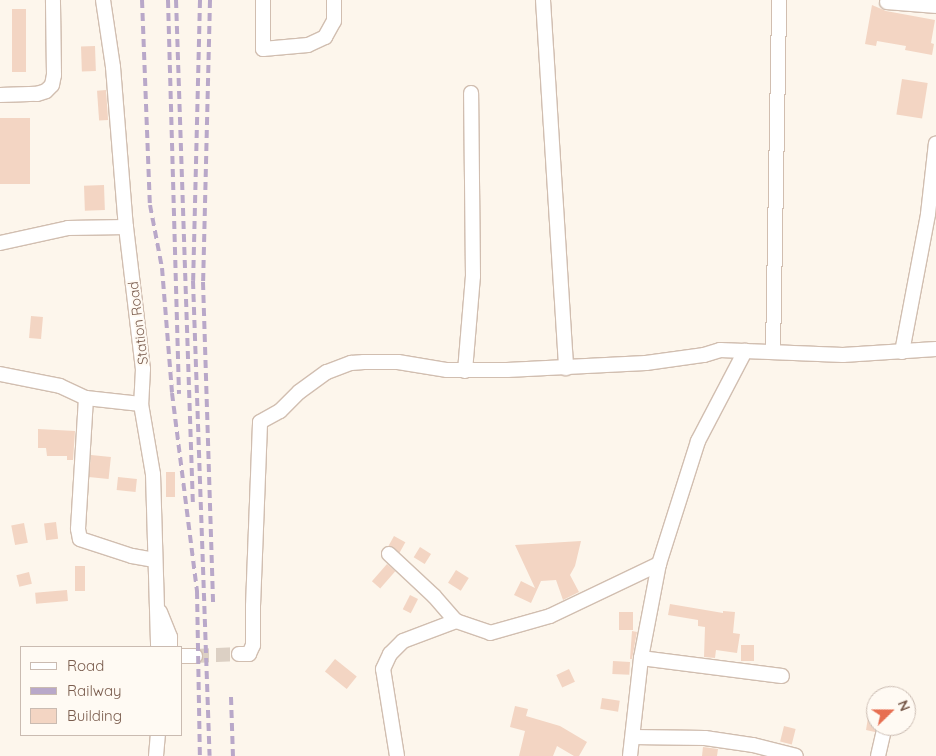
<!DOCTYPE html>
<style>
body{margin:0}
#map{position:relative;width:936px;height:756px;overflow:hidden;background:#fdf6ec;font-family:Quicksand,sans-serif}
div>[style]{position:absolute}
.building>*{inset:0;background:#f3d5c3;transform-origin:0 0}
.minor-tunnel>*{height:14px;margin-top:-7px;transform-origin:0;background:repeating-linear-gradient(90deg,#dcd0c4 0 14px,transparent 0 21px)}
.roads{filter:drop-shadow(1px 0 #d1beb0) drop-shadow(-1px 0 #d1beb0) drop-shadow(0 1px #d1beb0) drop-shadow(0 -1px #d1beb0)}
.minor>*{height:14px;margin:-7px;padding:0 7px;transform-origin:7px;border-radius:7px;background:#fff}
.rail>*{height:4px;margin-top:-2px;transform-origin:0;background:repeating-linear-gradient(90deg,#b9a8c9 0 8px,transparent 0 13px)}
span{translate:-50% -50%;white-space:nowrap;text-align:center;line-height:1.15;-webkit-text-stroke:4px #fffaf3;paint-order:stroke}
.street-label{font-size:14px;color:#7a5c4d}
.legend{position:absolute;left:20px;top:646px;width:162px;height:90px;box-sizing:border-box;background:#fffaf3;border:1px solid #cabbb1;margin:0;padding:6px 9px;list-style:none;font-size:15px;color:#7a5c4d}
.legend li{display:flex;align-items:center;gap:10px;height:25px}
.legend b{width:25px;border:1px solid #cabbb1}
.north{position:absolute;left:866px;top:686px;width:50px;height:50px;box-sizing:border-box;background:#fffaf3;border:1px solid #cabbb1;border-radius:50%;rotate:68deg;font-size:14px;font-weight:700;line-height:20px;text-align:center;color:#7a5c4d}
.north::after{content:'';display:block;margin:auto;width:18px;height:22px;background:#e76f51;clip-path:polygon(50% 0,100% 100%,50% 72%,0 100%)}
</style>
<div id="map">
<div class="building">
<div style="clip-path:polygon(872px 5px,886px 11px,935px 20px,931px 43px,934px 44px,932px 55px,905px 50px,906px 46px,877px 41px,876px 46px,865px 44px)"></div>
<div style="left:12px;top:9px;width:14px;height:63px"></div>
<div style="left:95px;top:46px;width:25px;height:14px;rotate:88deg"></div>
<div style="left:902px;top:79px;width:26px;height:36px;rotate:9deg"></div>
<div style="left:106px;top:90px;width:30px;height:9px;rotate:86deg"></div>
<div style="left:0;top:118px;width:30px;height:66px"></div>
<div style="left:104px;top:185px;width:25px;height:20px;rotate:88deg"></div>
<div style="left:31px;top:316px;width:12px;height:22px;rotate:5deg"></div>
<div style="clip-path:polygon(38px 429px,75px 431px,73px 460px,67px 460px,67px 456px,47px 456px,46px 448px,38px 448px)"></div>
<div style="left:91px;top:455px;width:20px;height:22px;rotate:6deg"></div>
<div style="left:166px;top:472px;width:9px;height:25px"></div>
<div style="left:118px;top:477px;width:19px;height:13px;rotate:6deg"></div>
<div style="left:56px;top:522px;width:17px;height:12px;rotate:83deg"></div>
<div style="left:24px;top:523px;width:20px;height:13px;rotate:79deg"></div>
<div style="left:394px;top:536px;width:13px;height:12px;rotate:29deg"></div>
<div style="clip-path:polygon(581px 541px,575px 566px,570px 575px,579px 592px,563px 600px,556px 580px,541px 581px,531px 603px,514px 595px,521px 581px,535px 588px,515px 545px)"></div>
<div style="left:420px;top:547px;width:13px;height:12px;rotate:32deg"></div>
<div style="left:387px;top:564px;width:11px;height:23px;rotate:41deg"></div>
<div style="left:75px;top:566px;width:10px;height:25px"></div>
<div style="left:456px;top:570px;width:15px;height:15px;rotate:32deg"></div>
<div style="left:29px;top:572px;width:12px;height:13px;rotate:76deg"></div>
<div style="left:67px;top:590px;width:11px;height:32px;rotate:85deg"></div>
<div style="left:410px;top:595px;width:9px;height:16px;rotate:27deg"></div>
<div style="clip-path:polygon(670px 604px,723px 613px,723px 611px,735px 612px,733px 633px,740px 634px,737px 653px,716px 650px,715px 658px,704px 657px,705px 627px,698px 626px,698px 620px,668px 615px)"></div>
<div style="left:619px;top:612px;width:14px;height:18px"></div>
<div style="clip-path:polygon(632px 631px,637px 632px,632px 659px,630px 659px)"></div>
<div style="left:741px;top:645px;width:13px;height:16px"></div>
<div style="left:335px;top:659px;width:28px;height:16px;rotate:39deg"></div>
<div style="left:613px;top:661px;width:17px;height:13px;rotate:3deg"></div>
<div style="left:569px;top:669px;width:14px;height:14px;rotate:65deg"></div>
<div style="left:602px;top:698px;width:18px;height:11px;rotate:9deg"></div>
<div style="clip-path:polygon(871px 698px,876px 699px,875px 732px,866px 730px)"></div>
<div style="clip-path:polygon(515px 706px,528px 709px,526px 716px,560px 726px,587px 742px,579px 756px,574px 756px,557px 746px,553px 756px,519px 756px,525px 731px,510px 727px)"></div>
<div style="left:784px;top:726px;width:12px;height:16px;rotate:14deg"></div>
<div style="clip-path:polygon(703px 747px,718px 749px,717px 756px,702px 756px)"></div>
</div>
<div class="minor-tunnel">
<div style="left:195px;top:656px;width:44px;rotate:-2.6deg"></div>
</div>
<div class="roads">
<div class="minor">
<div style="left:103px;top:0;width:68px;rotate:81.5deg"></div>
<div style="left:113px;top:67px;width:161px;rotate:85.4deg"></div>
<div style="left:126px;top:227px;width:143px;rotate:83.2deg"></div>
<div style="left:143px;top:369px;width:35px;rotate:93deg"></div>
<div style="left:141px;top:404px;width:71px;rotate:80.3deg"></div>
<div style="left:153px;top:474px;width:173px;rotate:88.3deg"></div>
<div style="left:263px;top:0;width:49px;rotate:90deg"></div>
<div style="left:263px;top:49px;width:45px;rotate:-5.1deg"></div>
<div style="left:308px;top:45px;width:19px;rotate:-25deg"></div>
<div style="left:325px;top:37px;width:18px;rotate:-61deg"></div>
<div style="left:334px;top:21px;width:21px;rotate:-90deg"></div>
<div style="left:543px;top:0;width:369px;rotate:86.4deg"></div>
<div style="left:887px;top:2px;width:49px;rotate:4.7deg"></div>
<div style="left:0;top:95px;width:37px;rotate:-2deg"></div>
<div style="left:37px;top:94px;width:9px;rotate:-18deg"></div>
<div style="left:46px;top:91px;width:8px;rotate:-45deg"></div>
<div style="left:52px;top:85px;width:10px;rotate:-79deg"></div>
<div style="left:54px;top:75px;width:75px;rotate:-90.8deg"></div>
<div style="left:0;top:243px;width:70px;rotate:-12.4deg"></div>
<div style="left:68px;top:228px;width:58px;rotate:-1deg"></div>
<div style="left:773px;top:352px;width:352px;rotate:-89deg"></div>
<div style="left:902px;top:352px;width:140px;rotate:-79.3deg"></div>
<div style="left:928px;top:214px;width:71px;rotate:-83.6deg"></div>
<div style="left:465px;top:371px;width:95px;rotate:-85.2deg"></div>
<div style="left:473px;top:276px;width:183px;rotate:-90.6deg"></div>
<div style="left:0;top:374px;width:61px;rotate:11.3deg"></div>
<div style="left:60px;top:386px;width:29px;rotate:25deg"></div>
<div style="left:86px;top:398px;width:55px;rotate:6.2deg"></div>
<div style="left:86px;top:398px;width:131px;rotate:93.5deg"></div>
<div style="left:78px;top:529px;width:10px;rotate:79deg"></div>
<div style="left:80px;top:539px;width:55px;rotate:18.1deg"></div>
<div style="left:132px;top:556px;width:23px;rotate:10deg"></div>
<div style="left:389px;top:554px;width:62px;rotate:43deg"></div>
<div style="left:434px;top:596px;width:33px;rotate:49deg"></div>
<div style="left:456px;top:621px;width:36px;rotate:19deg"></div>
<div style="left:490px;top:633px;width:62px;rotate:-15.8deg"></div>
<div style="left:550px;top:616px;width:121px;rotate:-25.5deg"></div>
<div style="left:160px;top:612px;width:27px;rotate:68deg"></div>
<div style="left:170px;top:637px;width:10px;rotate:90deg"></div>
<div style="left:239px;top:654px;width:10px"></div>
<div style="left:249px;top:654px;width:10px;rotate:-66deg"></div>
<div style="left:253px;top:645px;width:39px;rotate:-90deg"></div>
<div style="left:253px;top:606px;width:184px;rotate:-87.8deg"></div>
<div style="left:260px;top:422px;width:23px;rotate:-29deg"></div>
<div style="left:280px;top:411px;width:27px;rotate:-45deg"></div>
<div style="left:299px;top:392px;width:34px;rotate:-36deg"></div>
<div style="left:327px;top:372px;width:26px;rotate:-21deg"></div>
<div style="left:351px;top:363px;width:13px;rotate:-4deg"></div>
<div style="left:364px;top:362px;width:34px"></div>
<div style="left:398px;top:362px;width:50px;rotate:9.3deg"></div>
<div style="left:447px;top:370px;width:60px"></div>
<div style="left:507px;top:370px;width:139px;rotate:-2.9deg"></div>
<div style="left:646px;top:363px;width:59px;rotate:-7.9deg"></div>
<div style="left:704px;top:355px;width:17px;rotate:-17deg"></div>
<div style="left:720px;top:350px;width:123px;rotate:2.3deg"></div>
<div style="left:843px;top:355px;width:93px;rotate:-3.7deg"></div>
<div style="left:181px;top:656px;width:14px"></div>
<div style="left:641px;top:658px;width:142px;rotate:7.3deg"></div>
<div style="left:633px;top:737px;width:72px;rotate:0.8deg"></div>
<div style="left:705px;top:738px;width:49px;rotate:8.3deg"></div>
<div style="left:753px;top:745px;width:44px;rotate:14.3deg"></div>
<div style="left:156px;top:756px;width:21px;rotate:-85deg"></div>
<div style="left:397px;top:756px;width:88px;rotate:-99.1deg"></div>
<div style="left:383px;top:669px;width:17px;rotate:-65deg"></div>
<div style="left:390px;top:654px;width:18px;rotate:-45deg"></div>
<div style="left:403px;top:641px;width:57px;rotate:-20.7deg"></div>
<div style="left:630px;top:756px;width:99px;rotate:-83.6deg"></div>
<div style="left:641px;top:658px;width:96px;rotate:-79.2deg"></div>
<div style="left:659px;top:564px;width:129px;rotate:-72.4deg"></div>
<div style="left:698px;top:441px;width:102px;rotate:-62.4deg"></div>
<div style="left:878px;top:756px;width:31px;rotate:-77deg"></div>
</div>
</div>
<div class="rail">
<div style="left:142px;top:0;width:205px;rotate:87.8deg"></div>
<div style="left:150px;top:205px;width:64px;rotate:79.2deg"></div>
<div style="left:162px;top:268px;width:125px;rotate:85.4deg"></div>
<div style="left:172px;top:393px;width:200px;rotate:82.8deg"></div>
<div style="left:197px;top:591px;width:165px;rotate:89deg"></div>
<div style="left:168px;top:0;width:394px;rotate:88.4deg"></div>
<div style="left:176px;top:0;width:507px;rotate:88.08deg"></div>
<div style="left:200px;top:0;width:281px;rotate:91.4deg"></div>
<div style="left:193px;top:281px;width:475px;rotate:88deg"></div>
<div style="left:210px;top:0;width:282px;rotate:91.4deg"></div>
<div style="left:203px;top:282px;width:325px;rotate:88.2deg"></div>
<div style="left:231px;top:697px;width:59px;rotate:88.1deg"></div>
</div>
<div class="street-label">
<span style="left:138px;top:323px;rotate:-97deg">Station Road</span>
</div>
<ul class="legend">
<li><b style="height:6px;background:#fff"></b>Road</li>
<li><b style="height:6px;background:#b9a8c9"></b>Railway</li>
<li><b style="height:14px;background:#f3d5c3"></b>Building</li>
</ul>
<div class="north">N</div>
</div>
